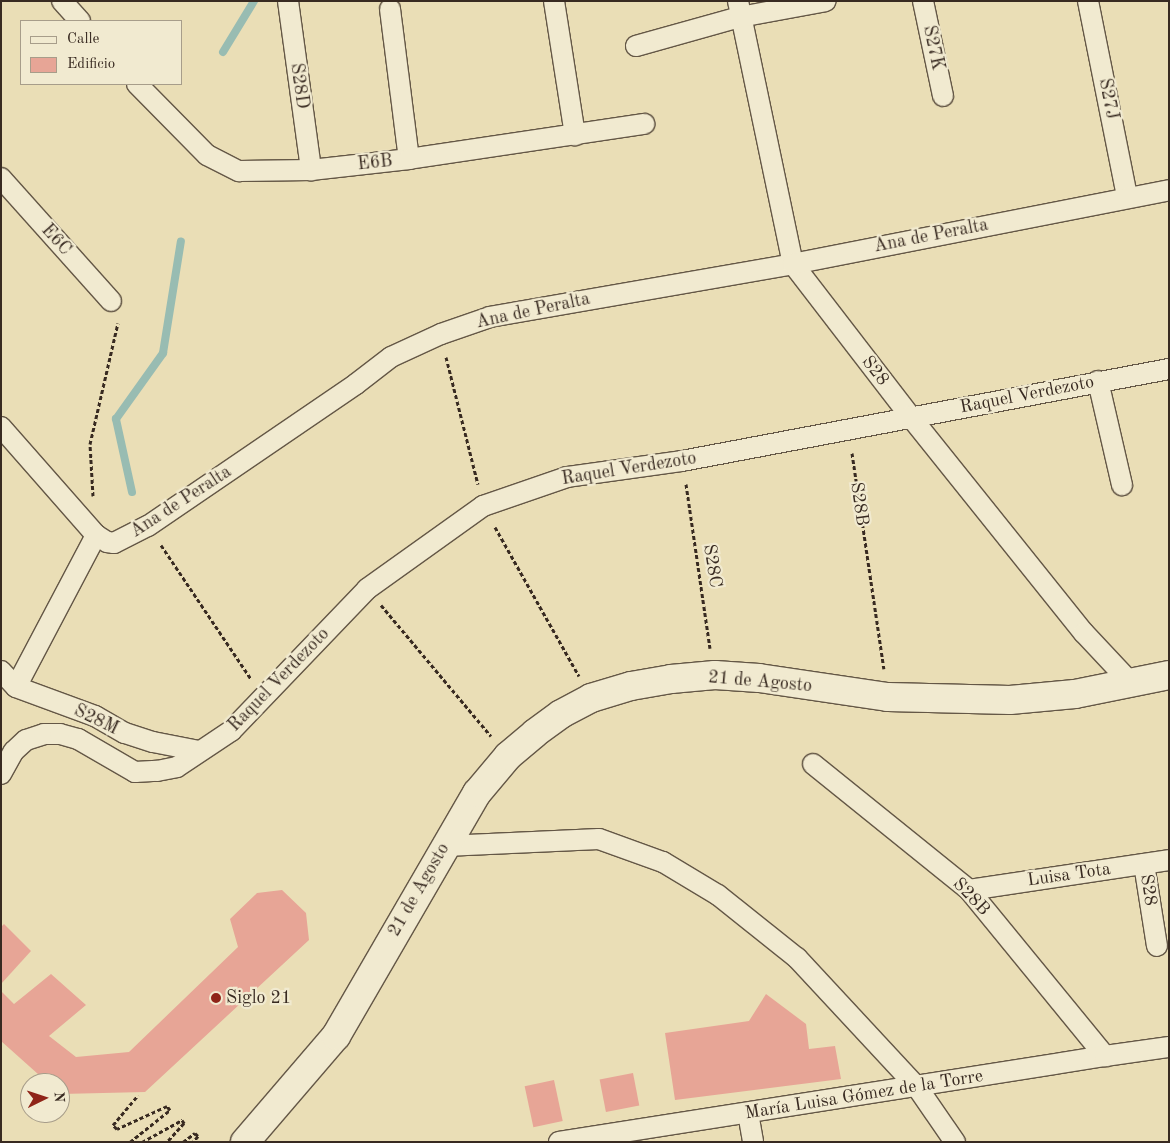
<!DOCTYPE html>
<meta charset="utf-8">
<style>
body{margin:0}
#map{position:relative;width:1170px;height:1143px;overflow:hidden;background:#eadeb6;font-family:"Old Standard TT",serif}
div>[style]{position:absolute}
.stream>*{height:8px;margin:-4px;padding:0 4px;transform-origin:4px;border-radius:4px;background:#98bcb2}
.building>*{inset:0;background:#e7a596;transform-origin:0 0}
.path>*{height:3px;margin-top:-1.5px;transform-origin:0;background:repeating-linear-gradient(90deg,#382a21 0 4px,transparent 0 6.5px)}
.roads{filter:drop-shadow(1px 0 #645746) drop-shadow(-1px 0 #645746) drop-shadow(0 1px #645746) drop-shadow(0 -1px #645746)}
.street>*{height:20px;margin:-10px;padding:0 10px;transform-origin:10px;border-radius:10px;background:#f1ead0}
.secondary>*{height:28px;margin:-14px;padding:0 14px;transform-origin:14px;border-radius:14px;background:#f1ead0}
.dots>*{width:14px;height:14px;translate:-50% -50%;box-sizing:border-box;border:2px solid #f1ead0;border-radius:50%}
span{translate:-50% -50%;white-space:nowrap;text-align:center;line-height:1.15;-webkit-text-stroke:4.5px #f1ead0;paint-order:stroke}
.street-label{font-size:18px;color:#382a21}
.poi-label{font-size:18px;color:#382a21}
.left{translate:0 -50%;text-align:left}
.frame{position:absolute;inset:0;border:2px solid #382a21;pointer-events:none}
.legend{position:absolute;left:20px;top:20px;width:162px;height:65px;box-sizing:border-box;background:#f1ead0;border:1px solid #a79d8a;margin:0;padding:6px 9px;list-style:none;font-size:15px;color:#382a21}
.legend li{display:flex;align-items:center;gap:10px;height:25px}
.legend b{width:25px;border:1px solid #a79d8a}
.north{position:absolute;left:20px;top:1073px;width:50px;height:50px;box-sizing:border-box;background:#f1ead0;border:1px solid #a79d8a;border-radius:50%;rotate:86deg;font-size:14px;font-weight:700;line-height:20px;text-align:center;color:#382a21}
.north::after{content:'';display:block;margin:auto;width:18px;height:22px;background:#8f2418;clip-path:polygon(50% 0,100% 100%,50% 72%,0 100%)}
</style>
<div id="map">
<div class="stream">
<div style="left:223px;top:52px;width:60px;rotate:-58.7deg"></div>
<div style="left:132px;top:492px;width:75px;rotate:-102.4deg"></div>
<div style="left:116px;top:419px;width:81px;rotate:-54.5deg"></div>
<div style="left:163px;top:353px;width:113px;rotate:-80.9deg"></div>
</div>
<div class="building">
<div style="clip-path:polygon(282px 890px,306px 913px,309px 940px,145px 1092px,61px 1094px,60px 1083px,48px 1083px,1px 1041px,1px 991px,14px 1004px,51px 974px,86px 1005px,49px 1036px,76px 1057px,129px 1052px,238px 947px,230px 919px,257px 893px)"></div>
<div style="clip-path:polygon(4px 924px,31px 951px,1px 984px,1px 927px)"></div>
<div style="clip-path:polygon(766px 994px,806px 1024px,809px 1049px,835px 1046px,841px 1079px,675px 1100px,665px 1033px,749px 1021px)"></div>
<div style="left:633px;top:1073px;width:33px;height:34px;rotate:79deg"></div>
<div style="left:554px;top:1080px;width:42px;height:30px;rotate:78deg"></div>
</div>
<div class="path">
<div style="left:446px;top:357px;width:131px;rotate:75.9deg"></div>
<div style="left:852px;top:453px;width:218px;rotate:81.6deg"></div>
<div style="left:686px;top:484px;width:166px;rotate:81.7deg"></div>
<div style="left:93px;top:496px;width:52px;rotate:-93.3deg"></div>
<div style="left:90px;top:444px;width:124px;rotate:-77deg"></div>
<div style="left:495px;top:527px;width:171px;rotate:60.6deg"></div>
<div style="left:161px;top:545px;width:161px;rotate:56.1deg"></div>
<div style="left:381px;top:605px;width:171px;rotate:50deg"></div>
<div style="left:130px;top:1142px;width:51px;rotate:-38.7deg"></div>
<div style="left:170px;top:1110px;width:5px;rotate:-127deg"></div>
<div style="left:167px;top:1106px;width:55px;rotate:155.3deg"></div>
<div style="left:117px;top:1129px;width:6px;rotate:-135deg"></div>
<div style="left:113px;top:1125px;width:39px;rotate:-50deg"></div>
<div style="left:142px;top:1142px;width:46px;rotate:-28.8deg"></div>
<div style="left:182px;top:1120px;width:4px;rotate:56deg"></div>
<div style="left:184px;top:1123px;width:25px;rotate:132deg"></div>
<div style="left:183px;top:1142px;width:15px;rotate:-37deg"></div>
<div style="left:195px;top:1133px;width:4px;rotate:45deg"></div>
<div style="left:198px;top:1136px;width:8px;rotate:130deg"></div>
</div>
<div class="roads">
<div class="street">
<div style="left:62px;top:1px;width:27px;rotate:48deg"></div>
<div style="left:288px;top:1px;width:171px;rotate:82.2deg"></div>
<div style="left:554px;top:1px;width:136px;rotate:81.1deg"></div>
<div style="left:738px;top:1px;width:269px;rotate:78.2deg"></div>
<div style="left:793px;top:264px;width:192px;rotate:52.4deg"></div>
<div style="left:910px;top:416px;width:278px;rotate:51.3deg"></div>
<div style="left:1084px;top:633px;width:69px;rotate:46.8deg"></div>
<div style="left:923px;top:1px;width:97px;rotate:78.1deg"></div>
<div style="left:1088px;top:1px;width:200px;rotate:78.7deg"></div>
<div style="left:390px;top:9px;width:151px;rotate:82.8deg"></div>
<div style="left:636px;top:46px;width:108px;rotate:-15.6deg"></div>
<div style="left:740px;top:17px;width:87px;rotate:-10.5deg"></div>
<div style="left:137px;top:84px;width:100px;rotate:45.4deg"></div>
<div style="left:207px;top:155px;width:36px;rotate:27deg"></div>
<div style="left:239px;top:171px;width:72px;rotate:-0.8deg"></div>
<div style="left:311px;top:170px;width:99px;rotate:-6.4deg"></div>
<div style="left:409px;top:159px;width:238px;rotate:-8.5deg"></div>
<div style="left:1px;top:178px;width:165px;rotate:48.2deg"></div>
<div style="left:1098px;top:381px;width:107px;rotate:77deg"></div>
<div style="left:1px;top:427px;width:144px;rotate:48.7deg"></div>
<div style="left:96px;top:535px;width:13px;rotate:32deg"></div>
<div style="left:107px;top:542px;width:7px;rotate:8deg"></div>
<div style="left:114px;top:543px;width:38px;rotate:-27deg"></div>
<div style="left:148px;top:526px;width:252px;rotate:-34.3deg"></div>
<div style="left:356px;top:384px;width:44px;rotate:-37.6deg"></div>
<div style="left:391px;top:357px;width:55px;rotate:-24.7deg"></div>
<div style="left:441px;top:334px;width:52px;rotate:-19.1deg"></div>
<div style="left:490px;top:317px;width:308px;rotate:-9.9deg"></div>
<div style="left:793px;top:264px;width:383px;rotate:-11.1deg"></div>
<div style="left:1px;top:671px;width:22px;rotate:47deg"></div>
<div style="left:16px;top:687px;width:84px;rotate:20.2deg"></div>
<div style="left:95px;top:716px;width:34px;rotate:30deg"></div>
<div style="left:125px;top:733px;width:29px;rotate:18deg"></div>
<div style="left:153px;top:742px;width:47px;rotate:11.1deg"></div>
<div style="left:16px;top:687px;width:172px;rotate:-62.2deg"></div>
<div style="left:813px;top:764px;width:201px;rotate:38.9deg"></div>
<div style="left:969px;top:890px;width:215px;rotate:50.7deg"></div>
<div style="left:1px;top:774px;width:26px;rotate:-61deg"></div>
<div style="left:14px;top:751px;width:16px;rotate:-43deg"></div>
<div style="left:26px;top:740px;width:19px;rotate:-18deg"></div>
<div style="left:44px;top:734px;width:16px"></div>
<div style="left:60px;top:734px;width:19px;rotate:16deg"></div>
<div style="left:78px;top:739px;width:66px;rotate:30.1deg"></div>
<div style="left:135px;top:772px;width:22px;rotate:-3deg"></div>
<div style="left:157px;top:771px;width:20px;rotate:-11deg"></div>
<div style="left:177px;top:767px;width:65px;rotate:-33.7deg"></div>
<div style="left:231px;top:731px;width:197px;rotate:-46.2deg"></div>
<div style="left:367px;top:589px;width:143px;rotate:-35.6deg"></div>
<div style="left:483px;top:506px;width:89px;rotate:-19deg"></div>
<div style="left:567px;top:477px;width:116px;rotate:-7.9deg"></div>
<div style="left:682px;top:461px;width:496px;rotate:-10.7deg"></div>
<div style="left:445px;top:846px;width:154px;rotate:-2.6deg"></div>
<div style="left:599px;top:839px;width:68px;rotate:19.8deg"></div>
<div style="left:663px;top:862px;width:64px;rotate:31deg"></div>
<div style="left:718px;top:895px;width:101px;rotate:38.6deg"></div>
<div style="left:797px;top:958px;width:176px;rotate:47.1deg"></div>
<div style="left:917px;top:1087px;width:67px;rotate:55.4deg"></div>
<div style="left:1144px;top:864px;width:83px;rotate:81deg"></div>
<div style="left:969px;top:890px;width:202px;rotate:-8.5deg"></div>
<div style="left:748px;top:1113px;width:29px;rotate:80deg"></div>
<div style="left:559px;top:1142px;width:553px;rotate:-8.95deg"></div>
<div style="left:1105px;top:1056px;width:65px;rotate:-8deg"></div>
</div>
<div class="secondary">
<div style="left:245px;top:1142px;width:140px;rotate:-49.4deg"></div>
<div style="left:336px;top:1036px;width:281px;rotate:-59.9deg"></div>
<div style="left:477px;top:793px;width:48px;rotate:-50deg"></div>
<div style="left:508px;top:756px;width:35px;rotate:-40deg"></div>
<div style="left:535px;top:733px;width:32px;rotate:-36deg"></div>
<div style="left:561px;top:714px;width:34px;rotate:-28deg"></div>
<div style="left:591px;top:698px;width:42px;rotate:-16.7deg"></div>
<div style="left:631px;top:686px;width:41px;rotate:-9.9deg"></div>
<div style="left:671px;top:679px;width:44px;rotate:-5.2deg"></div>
<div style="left:715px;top:675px;width:44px;rotate:3.9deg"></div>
<div style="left:759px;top:678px;width:130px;rotate:8.4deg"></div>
<div style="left:888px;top:697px;width:122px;rotate:1.4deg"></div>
<div style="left:1010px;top:700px;width:65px;rotate:-5.3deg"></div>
<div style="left:1075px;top:694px;width:96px;rotate:-11.4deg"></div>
</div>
</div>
<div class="dots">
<div style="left:216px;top:998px;background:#8f2418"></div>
</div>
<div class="street-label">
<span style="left:933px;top:48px;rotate:78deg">S27K</span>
<span style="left:299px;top:86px;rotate:82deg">S28D</span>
<span style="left:1108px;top:99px;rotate:79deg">S27J</span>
<span style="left:375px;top:163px;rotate:-6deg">E6B</span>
<span style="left:931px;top:236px;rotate:-11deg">Ana de Peralta</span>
<span style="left:56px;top:240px;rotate:48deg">E6C</span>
<span style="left:533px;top:311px;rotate:-12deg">Ana de Peralta</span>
<span style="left:875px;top:371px;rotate:52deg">S28</span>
<span style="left:1027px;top:395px;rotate:-11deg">Raquel Verdezoto</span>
<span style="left:629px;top:469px;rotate:-9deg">Raquel Verdezoto</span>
<span style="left:181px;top:502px;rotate:-33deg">Ana de Peralta</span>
<span style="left:859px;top:504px;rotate:82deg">S28B</span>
<span style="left:712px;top:566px;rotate:81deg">S28C</span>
<span style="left:279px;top:680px;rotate:-46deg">Raquel Verdezoto</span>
<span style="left:760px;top:682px;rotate:5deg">21 de Agosto</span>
<span style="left:96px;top:720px;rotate:26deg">S28M</span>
<span style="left:1069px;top:875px;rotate:-8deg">Luisa Tota</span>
<span style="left:419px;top:890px;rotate:-60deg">21 de Agosto</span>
<span style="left:1148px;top:890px;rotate:81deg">S28</span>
<span style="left:971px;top:897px;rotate:46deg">S28B</span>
<span style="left:864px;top:1095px;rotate:-9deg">María Luisa Gómez de la Torre</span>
</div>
<div class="poi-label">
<span class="left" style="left:226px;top:998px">Siglo 21</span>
</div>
<div class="frame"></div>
<ul class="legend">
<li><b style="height:6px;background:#f1ead0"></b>Calle</li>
<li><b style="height:14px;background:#e7a596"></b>Edificio</li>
</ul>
<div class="north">N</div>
</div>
